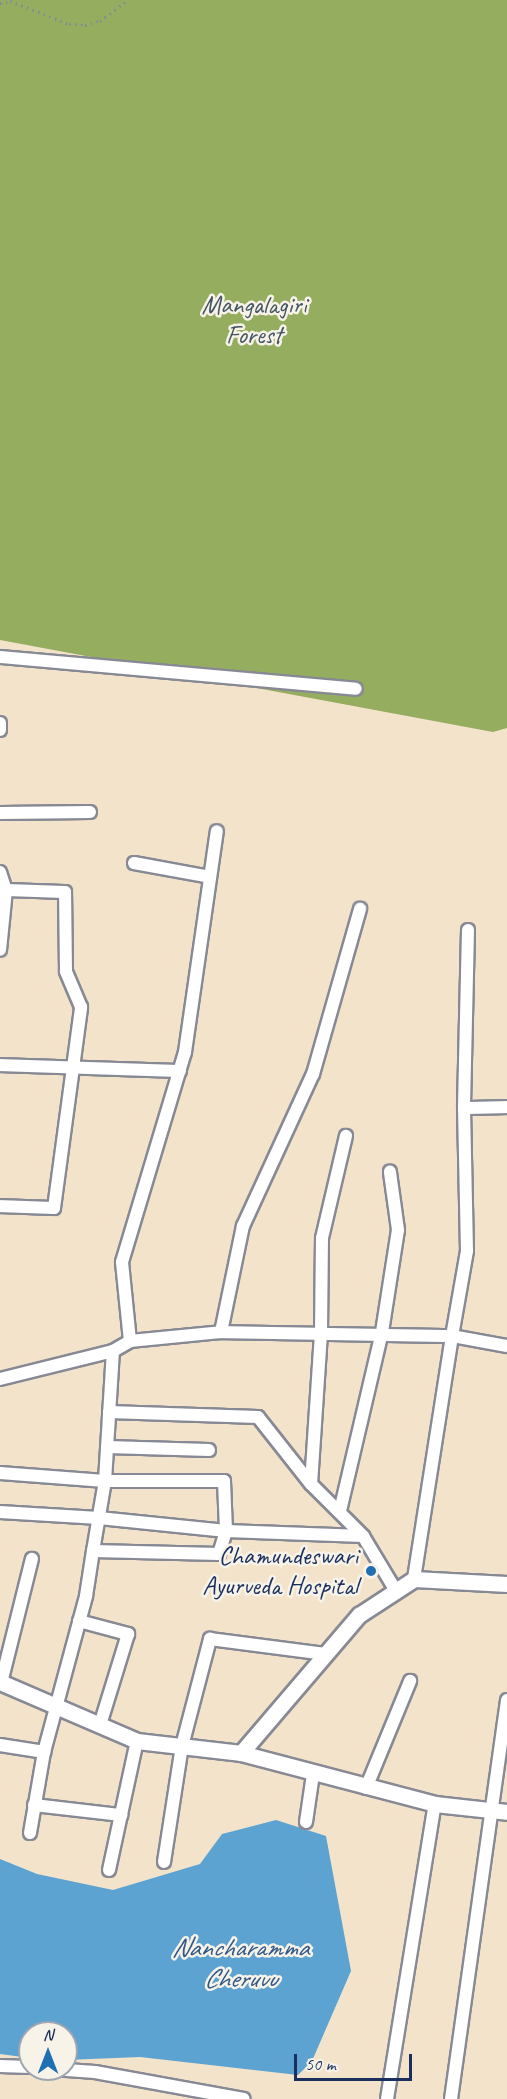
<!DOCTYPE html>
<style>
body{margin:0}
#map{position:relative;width:507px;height:2099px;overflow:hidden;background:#f3e3cb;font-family:Caveat,sans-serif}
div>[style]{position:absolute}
.forest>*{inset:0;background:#95ad5f}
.water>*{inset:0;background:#5ca3d2}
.path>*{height:3px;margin-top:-1.5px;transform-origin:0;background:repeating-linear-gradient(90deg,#878994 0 1.5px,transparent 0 6px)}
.roads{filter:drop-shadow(2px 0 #878994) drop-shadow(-2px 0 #878994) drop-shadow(0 2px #878994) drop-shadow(0 -2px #878994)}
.minor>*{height:12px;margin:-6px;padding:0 6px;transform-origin:6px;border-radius:6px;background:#fff}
.tertiary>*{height:15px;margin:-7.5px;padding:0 7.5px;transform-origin:7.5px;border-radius:7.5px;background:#fff}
.dots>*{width:16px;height:16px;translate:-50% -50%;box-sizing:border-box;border:3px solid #f7f3e8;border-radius:50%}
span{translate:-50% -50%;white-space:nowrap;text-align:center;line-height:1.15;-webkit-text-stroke:5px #f7f3e8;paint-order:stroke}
.park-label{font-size:26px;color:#435661}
.poi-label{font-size:26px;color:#1b2f5e}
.right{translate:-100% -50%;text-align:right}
.water-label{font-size:27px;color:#325887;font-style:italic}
.north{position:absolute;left:18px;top:2021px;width:60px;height:60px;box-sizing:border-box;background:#f7f3e8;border:2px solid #9fa5b1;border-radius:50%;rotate:0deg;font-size:16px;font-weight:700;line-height:24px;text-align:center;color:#1b2f5e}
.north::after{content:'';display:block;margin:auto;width:21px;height:27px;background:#1f6fb2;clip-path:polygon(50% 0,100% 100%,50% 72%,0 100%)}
.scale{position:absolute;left:294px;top:2054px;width:118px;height:27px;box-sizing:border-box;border:3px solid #1b2f5e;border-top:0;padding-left:8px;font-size:18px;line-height:21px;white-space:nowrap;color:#1b2f5e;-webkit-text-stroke:4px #f7f3e8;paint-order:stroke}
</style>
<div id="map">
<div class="forest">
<div style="clip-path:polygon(0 0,507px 0,507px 728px,493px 732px,0 640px)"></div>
</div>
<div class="water">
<div style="clip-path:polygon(276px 1820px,326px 1836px,351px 1971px,312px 2061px,298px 2075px,140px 2057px,66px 2060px,66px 2033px,30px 2033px,30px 2058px,0 2054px,0 1859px,37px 1874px,113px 1890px,200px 1864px,222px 1834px)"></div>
</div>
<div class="path">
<div style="left:0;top:3px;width:10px;rotate:-11deg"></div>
<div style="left:10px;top:1px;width:63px;rotate:21.3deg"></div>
<div style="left:69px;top:24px;width:16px;rotate:4deg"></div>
<div style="left:85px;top:25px;width:16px;rotate:-15deg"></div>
<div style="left:100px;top:21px;width:35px;rotate:-37deg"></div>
</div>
<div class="roads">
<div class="minor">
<div style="left:0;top:657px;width:357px;rotate:5.1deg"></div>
<div style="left:0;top:723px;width:7px;rotate:90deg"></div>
<div style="left:0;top:813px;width:90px;rotate:-0.6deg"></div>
<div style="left:134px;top:863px;width:77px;rotate:10.4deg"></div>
<div style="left:0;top:872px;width:19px;rotate:72deg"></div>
<div style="left:6px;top:890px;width:60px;rotate:95.7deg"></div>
<div style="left:468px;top:930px;width:178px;rotate:91.3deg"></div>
<div style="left:464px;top:1108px;width:143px;rotate:88.8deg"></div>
<div style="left:467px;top:1251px;width:86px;rotate:100deg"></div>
<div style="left:452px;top:1336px;width:56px;rotate:10.3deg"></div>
<div style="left:0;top:1065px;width:180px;rotate:1.9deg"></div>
<div style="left:464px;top:1108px;width:43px;rotate:-1.3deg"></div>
<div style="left:0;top:1206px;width:54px;rotate:2.1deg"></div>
<div style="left:54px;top:1208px;width:203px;rotate:-82.3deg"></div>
<div style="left:81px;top:1007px;width:39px;rotate:-113deg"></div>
<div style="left:66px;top:971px;width:79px;rotate:-90.7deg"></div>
<div style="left:65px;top:892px;width:59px;rotate:-178.1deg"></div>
<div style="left:221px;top:1332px;width:108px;rotate:-78.3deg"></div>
<div style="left:243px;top:1226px;width:167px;rotate:-65.3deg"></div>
<div style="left:313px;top:1074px;width:172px;rotate:-74.1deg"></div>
<div style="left:130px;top:1341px;width:79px;rotate:-95.8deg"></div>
<div style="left:122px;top:1262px;width:219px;rotate:-73.3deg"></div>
<div style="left:185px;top:1052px;width:223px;rotate:-81.8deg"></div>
<div style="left:0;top:1379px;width:116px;rotate:-13.9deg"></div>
<div style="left:113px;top:1351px;width:20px;rotate:-30deg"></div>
<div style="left:130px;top:1341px;width:91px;rotate:-5.6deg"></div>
<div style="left:221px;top:1332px;width:231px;rotate:1deg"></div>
<div style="left:452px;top:1336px;width:246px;rotate:98.9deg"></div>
<div style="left:109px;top:1412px;width:149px;rotate:1.9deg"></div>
<div style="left:258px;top:1417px;width:85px;rotate:51.7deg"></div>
<div style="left:311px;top:1484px;width:74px;rotate:45deg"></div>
<div style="left:363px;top:1536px;width:64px;rotate:59deg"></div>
<div style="left:107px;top:1447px;width:102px;rotate:1.7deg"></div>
<div style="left:0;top:1473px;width:105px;rotate:4.4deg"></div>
<div style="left:105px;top:1481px;width:119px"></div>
<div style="left:224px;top:1481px;width:50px;rotate:87.7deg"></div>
<div style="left:226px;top:1531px;width:24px;rotate:107deg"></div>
<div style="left:219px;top:1554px;width:126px;rotate:-178.6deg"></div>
<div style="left:311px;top:1484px;width:152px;rotate:-86.2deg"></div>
<div style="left:321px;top:1332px;width:94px;rotate:-89.4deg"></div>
<div style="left:322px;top:1238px;width:105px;rotate:-76.8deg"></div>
<div style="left:340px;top:1511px;width:184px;rotate:-76.8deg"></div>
<div style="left:382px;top:1332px;width:103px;rotate:-81.1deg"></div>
<div style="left:398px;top:1230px;width:59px;rotate:-97.9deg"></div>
<div style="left:0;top:1512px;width:99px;rotate:3.5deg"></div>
<div style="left:99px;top:1518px;width:128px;rotate:5.8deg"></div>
<div style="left:226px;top:1531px;width:137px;rotate:2.1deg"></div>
<div style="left:79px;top:1621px;width:51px;rotate:14.9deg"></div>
<div style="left:128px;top:1634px;width:95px;rotate:107.1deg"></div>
<div style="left:1px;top:1683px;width:128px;rotate:-76deg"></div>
<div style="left:0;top:1745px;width:45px;rotate:9deg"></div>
<div style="left:366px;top:1788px;width:116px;rotate:-67.6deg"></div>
<div style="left:34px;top:1805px;width:88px;rotate:6.6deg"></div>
<div style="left:306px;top:1822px;width:49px;rotate:-81.7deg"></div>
<div style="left:30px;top:1833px;width:82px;rotate:-80.2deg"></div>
<div style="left:44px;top:1752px;width:162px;rotate:-74.9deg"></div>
<div style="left:86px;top:1596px;width:46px;rotate:-81.2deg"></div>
<div style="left:93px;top:1551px;width:71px;rotate:-80.3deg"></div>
<div style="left:105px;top:1481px;width:130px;rotate:-86.5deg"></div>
<div style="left:164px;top:1862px;width:117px;rotate:-81.2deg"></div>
<div style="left:182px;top:1746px;width:111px;rotate:-75.3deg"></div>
<div style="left:210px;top:1639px;width:116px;rotate:7.4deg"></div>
<div style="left:109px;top:1870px;width:132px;rotate:-77.8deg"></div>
<div style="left:0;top:2066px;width:30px;rotate:2deg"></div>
<div style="left:53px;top:2069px;width:42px;rotate:4.1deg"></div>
<div style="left:95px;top:2072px;width:151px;rotate:10.3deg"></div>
<div style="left:387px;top:2099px;width:299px;rotate:-80.8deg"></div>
<div style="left:451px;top:2099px;width:403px;rotate:-82deg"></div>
</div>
<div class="tertiary">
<div style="left:0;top:1682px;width:149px;rotate:23.3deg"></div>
<div style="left:137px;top:1741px;width:105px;rotate:6.6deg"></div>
<div style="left:241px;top:1753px;width:201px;rotate:14.7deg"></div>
<div style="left:435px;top:1804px;width:72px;rotate:6.3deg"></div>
<div style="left:241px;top:1753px;width:182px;rotate:-49.5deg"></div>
<div style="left:359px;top:1615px;width:66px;rotate:-33.2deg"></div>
<div style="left:414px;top:1579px;width:93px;rotate:3.1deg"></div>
</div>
</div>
<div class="dots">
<div style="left:371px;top:1571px;background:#1f6fb2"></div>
</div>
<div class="park-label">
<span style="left:254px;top:320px">Mangalagiri<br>Forest</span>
</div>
<div class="poi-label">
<span class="right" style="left:358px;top:1571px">Chamundeswari<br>Ayurveda Hospital</span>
</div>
<div class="water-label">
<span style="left:240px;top:1963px">Nancharamma<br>Cheruvu</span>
</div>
<div class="north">N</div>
<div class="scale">50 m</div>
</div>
